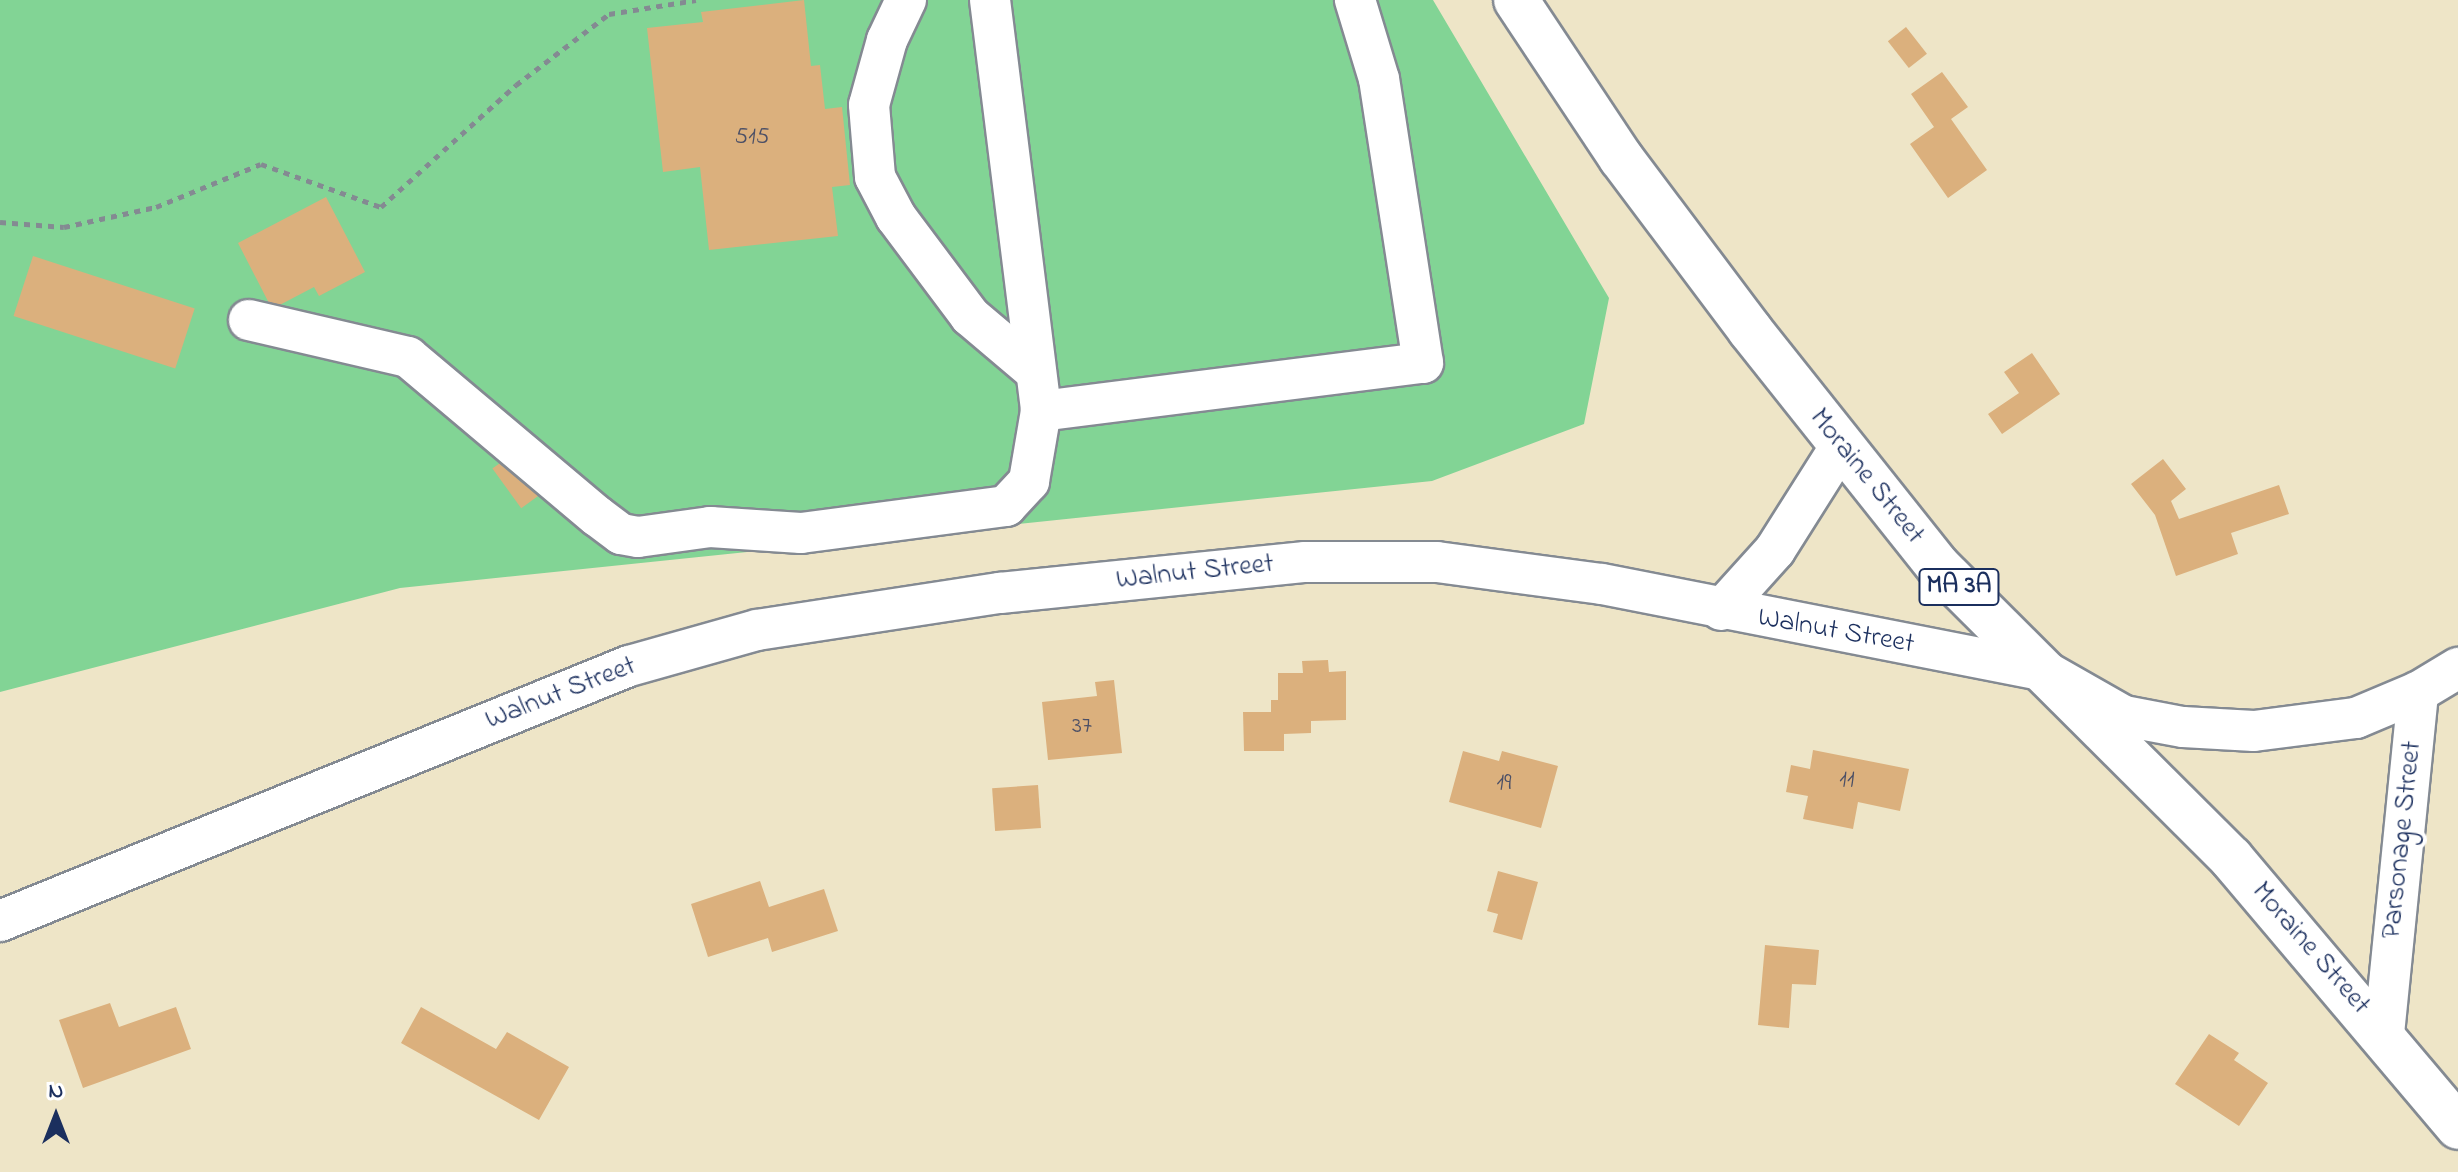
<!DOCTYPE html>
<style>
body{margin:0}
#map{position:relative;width:2458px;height:1172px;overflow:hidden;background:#eee5c7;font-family:"Indie Flower",sans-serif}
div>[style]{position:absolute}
.green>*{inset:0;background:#82d495}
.building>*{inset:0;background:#dbb07d;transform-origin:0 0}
.path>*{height:5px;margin-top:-2.5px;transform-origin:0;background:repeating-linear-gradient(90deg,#848a92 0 6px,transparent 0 12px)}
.roads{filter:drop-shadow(2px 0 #848a92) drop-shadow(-2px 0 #848a92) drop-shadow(0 2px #848a92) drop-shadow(0 -2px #848a92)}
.minor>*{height:40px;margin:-20px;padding:0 20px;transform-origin:20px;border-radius:20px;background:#fff}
.major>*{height:44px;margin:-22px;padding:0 22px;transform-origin:22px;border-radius:22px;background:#fff}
span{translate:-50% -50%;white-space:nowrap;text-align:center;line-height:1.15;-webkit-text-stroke:8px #fff;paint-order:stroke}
.number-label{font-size:24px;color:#4b4f66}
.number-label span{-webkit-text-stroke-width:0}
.shield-label span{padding:2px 6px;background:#fff;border:2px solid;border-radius:6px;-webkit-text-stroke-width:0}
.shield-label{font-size:26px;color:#1b2f5e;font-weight:700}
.street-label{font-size:28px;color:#1b2f5e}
.north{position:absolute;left:16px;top:1076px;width:80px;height:80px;-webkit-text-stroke:6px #fff;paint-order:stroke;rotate:0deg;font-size:22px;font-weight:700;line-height:32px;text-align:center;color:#1b2f5e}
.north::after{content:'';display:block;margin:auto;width:28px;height:36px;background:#1b2f5e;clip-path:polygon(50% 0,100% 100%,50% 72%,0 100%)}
</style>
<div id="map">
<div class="green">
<div style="clip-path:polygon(0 0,1433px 0,1609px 298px,1584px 424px,1432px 481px,400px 588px,0 692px)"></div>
</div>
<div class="building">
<div style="clip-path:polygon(804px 0,811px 66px,820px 65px,825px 109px,842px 107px,850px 185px,832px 187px,838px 236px,709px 250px,700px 167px,663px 172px,647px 28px,703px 22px,701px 12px)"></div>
<div style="left:1906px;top:27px;width:34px;height:23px;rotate:52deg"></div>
<div style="clip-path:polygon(1942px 72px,1968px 107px,1951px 119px,1987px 170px,1948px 198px,1910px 144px,1934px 127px,1911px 94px)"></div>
<div style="clip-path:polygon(326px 197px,365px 272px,319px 296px,314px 287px,272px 309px,238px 243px)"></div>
<div style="left:33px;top:256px;width:170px;height:63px;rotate:18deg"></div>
<div style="clip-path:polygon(2032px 353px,2060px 394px,2002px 434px,1988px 414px,2019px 393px,2004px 372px)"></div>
<div style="left:511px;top:455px;width:49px;height:23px;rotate:54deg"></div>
<div style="clip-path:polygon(2163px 459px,2186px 489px,2171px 501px,2179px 519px,2279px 485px,2289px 514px,2231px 533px,2238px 554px,2176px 576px,2155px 515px,2131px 484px)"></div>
<div style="clip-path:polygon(1328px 660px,1329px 672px,1346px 671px,1346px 720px,1311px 721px,1311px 733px,1284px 734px,1284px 751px,1244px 751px,1243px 712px,1271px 712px,1271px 700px,1278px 700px,1278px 673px,1303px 673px,1302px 661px)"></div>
<div style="clip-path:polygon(1114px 680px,1122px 753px,1048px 760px,1042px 702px,1097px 696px,1095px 682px)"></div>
<div style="clip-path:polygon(1813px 750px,1909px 769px,1900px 811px,1858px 802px,1853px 829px,1803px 819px,1808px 796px,1786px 792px,1791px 765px,1810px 769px)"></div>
<div style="clip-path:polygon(1463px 751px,1499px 761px,1502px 751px,1558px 766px,1541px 828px,1449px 802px)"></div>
<div style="left:1038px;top:785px;width:43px;height:46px;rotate:86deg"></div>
<div style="clip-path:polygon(1498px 871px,1538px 882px,1522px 940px,1493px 932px,1498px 914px,1487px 911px)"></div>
<div style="clip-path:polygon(760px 881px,769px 907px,824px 889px,838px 931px,772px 952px,768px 938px,708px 957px,691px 904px)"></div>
<div style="clip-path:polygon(1765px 945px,1819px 950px,1816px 985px,1792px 984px,1789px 1028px,1758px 1025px)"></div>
<div style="clip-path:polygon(110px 1003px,119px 1027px,176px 1007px,191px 1049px,83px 1088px,59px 1020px)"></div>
<div style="clip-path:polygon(421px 1007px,496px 1049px,507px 1032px,569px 1067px,539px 1120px,401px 1043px)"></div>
<div style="clip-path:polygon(2209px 1034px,2239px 1053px,2234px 1060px,2268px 1083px,2239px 1126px,2175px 1084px)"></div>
</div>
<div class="path">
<div style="left:0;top:222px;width:64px;rotate:4.5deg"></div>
<div style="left:64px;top:227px;width:94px;rotate:-12.3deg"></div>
<div style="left:156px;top:207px;width:113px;rotate:-22.3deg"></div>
<div style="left:261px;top:164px;width:127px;rotate:19.7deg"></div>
<div style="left:381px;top:207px;width:182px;rotate:-42.1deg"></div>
<div style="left:516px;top:85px;width:117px;rotate:-37.4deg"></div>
<div style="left:609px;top:14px;width:88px;rotate:-9.1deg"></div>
</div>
<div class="roads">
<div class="minor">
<div style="left:906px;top:0;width:44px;rotate:115.4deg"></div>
<div style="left:887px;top:40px;width:67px;rotate:105.5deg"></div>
<div style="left:869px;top:105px;width:72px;rotate:85.2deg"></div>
<div style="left:875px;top:177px;width:45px;rotate:62.3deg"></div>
<div style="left:896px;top:217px;width:124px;rotate:53.2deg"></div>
<div style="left:970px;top:316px;width:85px;rotate:40.2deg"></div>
<div style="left:990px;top:0;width:414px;rotate:82.9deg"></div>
<div style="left:1041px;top:411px;width:385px;rotate:-7.2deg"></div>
<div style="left:1423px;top:363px;width:287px;rotate:-98.8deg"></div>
<div style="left:1379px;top:79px;width:83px;rotate:-106.9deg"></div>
<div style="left:249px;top:320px;width:163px;rotate:13.1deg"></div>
<div style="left:408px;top:357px;width:247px;rotate:40.1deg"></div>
<div style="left:597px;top:516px;width:30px;rotate:37deg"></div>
<div style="left:621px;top:534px;width:17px;rotate:10deg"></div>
<div style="left:638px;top:537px;width:73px;rotate:-7.9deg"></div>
<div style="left:710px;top:527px;width:91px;rotate:3.8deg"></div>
<div style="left:801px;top:533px;width:207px;rotate:-7.5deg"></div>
<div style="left:1006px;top:506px;width:34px;rotate:-47deg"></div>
<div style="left:1029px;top:481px;width:71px;rotate:-80.3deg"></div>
<div style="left:1721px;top:610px;width:81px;rotate:-48deg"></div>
<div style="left:1775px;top:550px;width:122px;rotate:-57.7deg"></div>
<div style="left:0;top:921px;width:679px;rotate:-22.07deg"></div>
<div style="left:629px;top:666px;width:133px;rotate:-15.7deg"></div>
<div style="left:757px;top:630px;width:246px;rotate:-8.7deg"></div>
<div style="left:1000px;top:593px;width:307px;rotate:-5.8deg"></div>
<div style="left:1305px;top:562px;width:132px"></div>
<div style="left:1437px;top:562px;width:166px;rotate:7.6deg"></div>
<div style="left:1602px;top:584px;width:451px;rotate:11.1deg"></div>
<div style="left:2045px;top:671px;width:91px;rotate:29.7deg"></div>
<div style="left:2124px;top:716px;width:60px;rotate:10.6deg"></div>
<div style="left:2183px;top:727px;width:71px;rotate:3.2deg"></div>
<div style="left:2254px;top:731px;width:103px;rotate:-7.3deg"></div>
<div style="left:2356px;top:718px;width:67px;rotate:-22.8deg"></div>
<div style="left:2384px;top:1034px;width:344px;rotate:-84.3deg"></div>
<div style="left:2418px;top:692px;width:47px;rotate:-31deg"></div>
</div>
<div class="major">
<div style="left:1516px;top:0;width:190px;rotate:56.4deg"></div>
<div style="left:1621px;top:158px;width:215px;rotate:53.1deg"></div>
<div style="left:1750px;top:330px;width:302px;rotate:51.5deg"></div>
<div style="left:1938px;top:566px;width:414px;rotate:44.9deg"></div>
<div style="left:2231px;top:858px;width:352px;rotate:49.8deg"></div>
</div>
</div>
<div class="number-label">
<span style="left:752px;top:138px">515</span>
<span style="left:1082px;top:727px">37</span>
<span style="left:1847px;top:781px">11</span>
<span style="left:1504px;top:784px">19</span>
</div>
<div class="shield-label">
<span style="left:1959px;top:587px">MA 3A</span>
</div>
<div class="street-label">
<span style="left:1866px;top:477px;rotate:51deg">Moraine Street</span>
<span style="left:1195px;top:573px;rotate:-6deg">Walnut Street</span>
<span style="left:1836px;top:632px;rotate:10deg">Walnut Street</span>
<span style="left:561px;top:694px;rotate:-21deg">Walnut Street</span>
<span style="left:2403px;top:840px;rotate:-84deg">Parsonage Street</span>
<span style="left:2310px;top:949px;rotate:49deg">Moraine Street</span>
</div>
<div class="north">N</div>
</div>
